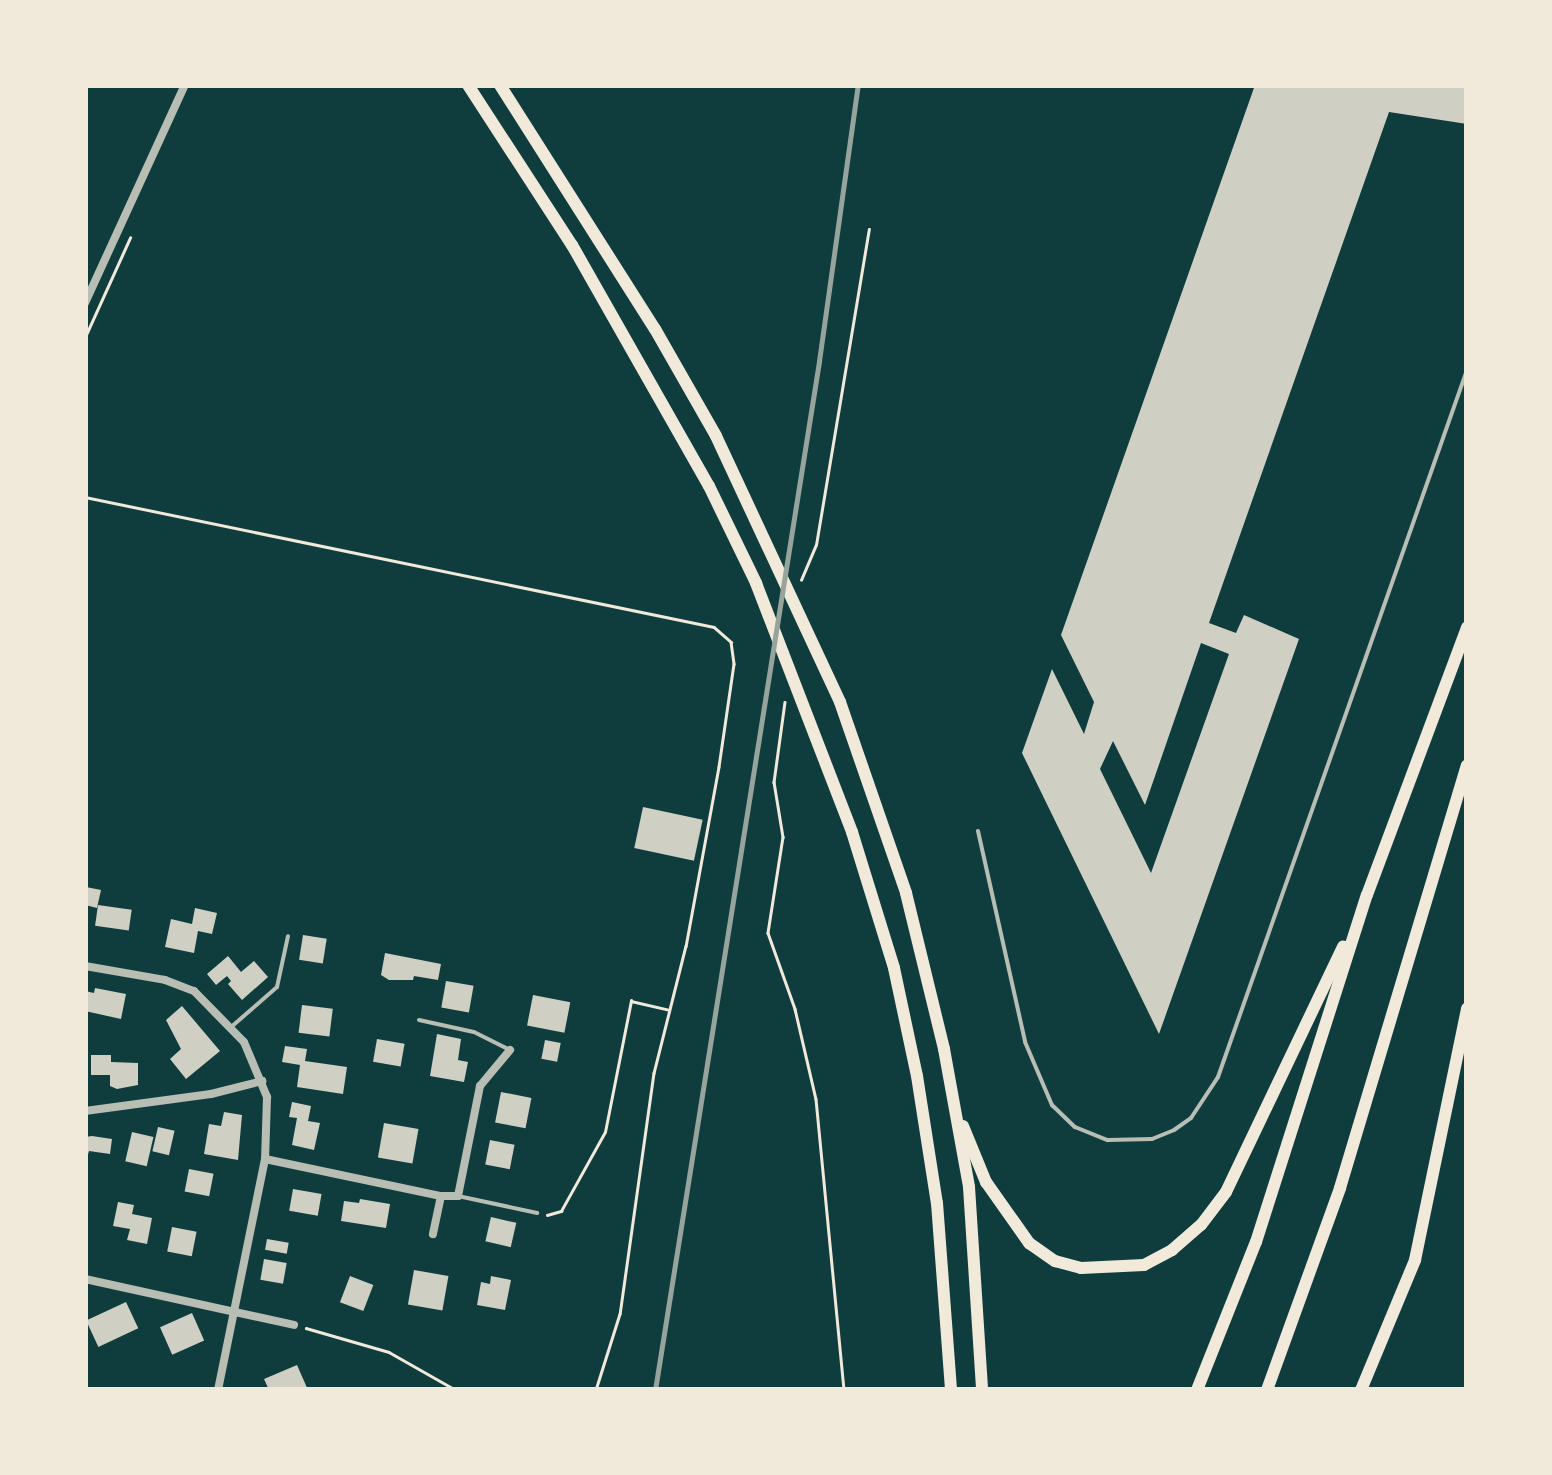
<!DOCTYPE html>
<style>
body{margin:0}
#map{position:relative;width:1552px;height:1475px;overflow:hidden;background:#0f3d3e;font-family:Quicksand,sans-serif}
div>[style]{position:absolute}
.building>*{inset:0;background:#cfcfc3;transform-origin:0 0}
.path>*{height:2.5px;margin:-1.25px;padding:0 1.25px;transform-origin:1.25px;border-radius:1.25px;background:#f1e9da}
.service>*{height:4px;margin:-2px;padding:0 2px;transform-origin:2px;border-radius:2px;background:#b8beb3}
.minor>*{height:8px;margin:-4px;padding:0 4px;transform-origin:4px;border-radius:4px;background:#b8beb3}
.motorway>*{height:12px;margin:-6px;padding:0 6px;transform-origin:6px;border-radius:6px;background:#f1e9da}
.rail>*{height:5px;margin:-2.5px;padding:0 2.5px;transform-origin:2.5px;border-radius:2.5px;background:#97a49c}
span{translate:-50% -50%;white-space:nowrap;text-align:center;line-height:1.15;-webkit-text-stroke:8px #f1e9da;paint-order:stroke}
.frame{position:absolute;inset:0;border:88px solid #f1e9da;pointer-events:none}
</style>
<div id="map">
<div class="building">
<div style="clip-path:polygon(evenodd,1255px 85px,1467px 85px,1467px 124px,1389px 112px,1209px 623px,1236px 633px,1244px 615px,1299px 639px,1159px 1034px,1022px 753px,1052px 669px,1084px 734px,1094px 702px,1061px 635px,1255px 85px,1201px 643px,1229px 654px,1151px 873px,1100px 769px,1113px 741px,1145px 805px,1201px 643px)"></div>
<div style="left:643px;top:807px;width:61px;height:42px;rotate:12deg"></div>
<div style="clip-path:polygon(86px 887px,101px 890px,97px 908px,85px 905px)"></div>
<div style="left:98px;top:905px;width:34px;height:21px;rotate:8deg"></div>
<div style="clip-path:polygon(195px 908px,217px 913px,212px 934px,198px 931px,194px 953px,165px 947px,171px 919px,192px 924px)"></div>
<div style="left:303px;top:935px;width:24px;height:25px;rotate:9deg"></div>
<div style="clip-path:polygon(385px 953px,441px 964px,438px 980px,414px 976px,413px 980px,389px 980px,381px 975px)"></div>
<div style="clip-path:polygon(228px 956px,241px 972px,254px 961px,268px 977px,242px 1000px,228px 984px,231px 981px,227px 976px,216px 985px,207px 974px)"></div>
<div style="left:446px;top:981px;width:28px;height:27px;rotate:10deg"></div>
<div style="clip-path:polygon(95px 988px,126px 994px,121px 1019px,85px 1011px,85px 991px,94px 993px)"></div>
<div style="left:533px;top:995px;width:38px;height:31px;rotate:11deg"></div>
<div style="left:302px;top:1005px;width:31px;height:28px;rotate:7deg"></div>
<div style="clip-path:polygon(182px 1006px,220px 1051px,186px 1079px,170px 1059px,181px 1049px,166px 1020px)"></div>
<div style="clip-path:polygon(437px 1034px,461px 1039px,458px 1060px,468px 1062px,464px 1082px,430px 1076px)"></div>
<div style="left:377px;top:1039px;width:28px;height:23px;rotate:10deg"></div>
<div style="left:545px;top:1040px;width:16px;height:19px;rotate:11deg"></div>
<div style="clip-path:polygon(285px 1046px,307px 1049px,305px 1061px,347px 1067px,343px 1094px,297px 1087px,300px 1065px,282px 1062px)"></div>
<div style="clip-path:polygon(91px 1055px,111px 1055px,111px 1062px,138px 1063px,138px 1085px,117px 1089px,110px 1086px,110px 1075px,91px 1075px)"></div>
<div style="left:501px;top:1092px;width:31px;height:31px;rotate:11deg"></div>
<div style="clip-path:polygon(292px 1102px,311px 1106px,308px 1121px,320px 1123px,314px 1150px,292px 1145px,297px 1118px,289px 1117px)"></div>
<div style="clip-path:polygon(224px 1112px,242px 1115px,238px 1160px,204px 1154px,209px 1124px,221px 1126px)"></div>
<div style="left:384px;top:1123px;width:35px;height:35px;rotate:10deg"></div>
<div style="left:158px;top:1127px;width:17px;height:25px;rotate:13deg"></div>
<div style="left:132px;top:1132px;width:22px;height:30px;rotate:13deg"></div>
<div style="clip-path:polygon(92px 1136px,112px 1139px,110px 1154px,89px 1151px,85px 1165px,85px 1137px)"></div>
<div style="left:490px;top:1140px;width:25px;height:25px;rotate:11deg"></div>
<div style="left:189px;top:1169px;width:25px;height:23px;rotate:11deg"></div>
<div style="left:293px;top:1189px;width:29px;height:22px;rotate:10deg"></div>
<div style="clip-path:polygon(360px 1199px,390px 1204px,386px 1228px,341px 1221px,344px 1201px,359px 1203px)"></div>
<div style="clip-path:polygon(118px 1202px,134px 1205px,132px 1214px,152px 1218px,147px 1244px,127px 1240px,130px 1229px,113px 1226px)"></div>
<div style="left:491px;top:1217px;width:26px;height:25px;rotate:13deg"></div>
<div style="left:172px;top:1227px;width:25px;height:25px;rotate:11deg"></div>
<div style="left:267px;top:1239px;width:22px;height:11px;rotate:10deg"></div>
<div style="left:264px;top:1259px;width:23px;height:21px;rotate:10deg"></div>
<div style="left:414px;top:1270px;width:35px;height:35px;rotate:10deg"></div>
<div style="left:350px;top:1276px;width:25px;height:28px;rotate:21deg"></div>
<div style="clip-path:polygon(491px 1276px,511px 1280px,505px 1310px,477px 1305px,481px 1282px,490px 1284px)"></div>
<div style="left:126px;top:1302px;width:29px;height:44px;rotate:65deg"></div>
<div style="left:192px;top:1313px;width:30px;height:35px;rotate:66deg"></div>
<div style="clip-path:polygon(297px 1365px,308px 1390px,269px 1390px,264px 1379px)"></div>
</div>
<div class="path">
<div style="left:85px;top:337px;width:109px;rotate:-65.6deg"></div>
<div style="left:85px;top:497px;width:642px;rotate:11.68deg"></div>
<div style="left:714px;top:627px;width:23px;rotate:41deg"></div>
<div style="left:731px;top:642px;width:22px;rotate:82deg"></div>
<div style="left:734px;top:664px;width:104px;rotate:98.3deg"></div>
<div style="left:719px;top:767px;width:182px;rotate:100.4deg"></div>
<div style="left:686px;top:946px;width:131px;rotate:104.1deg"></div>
<div style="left:654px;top:1073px;width:243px;rotate:98deg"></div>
<div style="left:620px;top:1314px;width:80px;rotate:107.5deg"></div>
<div style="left:801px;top:580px;width:38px;rotate:-67deg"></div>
<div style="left:816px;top:545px;width:320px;rotate:-80.5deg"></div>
<div style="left:785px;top:702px;width:81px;rotate:97.8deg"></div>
<div style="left:774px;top:782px;width:56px;rotate:80.7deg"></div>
<div style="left:783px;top:837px;width:97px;rotate:98.9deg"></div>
<div style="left:768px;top:933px;width:81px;rotate:70.4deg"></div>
<div style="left:795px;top:1009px;width:92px;rotate:76.9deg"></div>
<div style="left:816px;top:1099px;width:292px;rotate:84.5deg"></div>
<div style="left:547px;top:1215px;width:15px;rotate:-16deg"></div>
<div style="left:561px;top:1211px;width:90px;rotate:-60.9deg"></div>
<div style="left:605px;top:1132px;width:134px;rotate:-78.8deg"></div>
<div style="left:631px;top:1001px;width:39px;rotate:13deg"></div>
<div style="left:306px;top:1328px;width:86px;rotate:16.1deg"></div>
<div style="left:389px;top:1352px;width:77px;rotate:29.6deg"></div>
</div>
<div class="service">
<div style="left:978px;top:831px;width:216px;rotate:77.4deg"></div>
<div style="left:1025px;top:1042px;width:69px;rotate:66.8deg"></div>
<div style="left:1052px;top:1105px;width:32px;rotate:44deg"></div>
<div style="left:1075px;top:1127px;width:35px;rotate:22deg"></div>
<div style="left:1108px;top:1140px;width:44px;rotate:-1.3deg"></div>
<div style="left:1152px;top:1139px;width:24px;rotate:-22deg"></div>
<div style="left:1174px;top:1130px;width:21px;rotate:-35deg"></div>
<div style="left:1191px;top:1118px;width:49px;rotate:-56.6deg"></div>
<div style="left:1218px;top:1077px;width:750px;rotate:-70.6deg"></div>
<div style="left:419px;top:1020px;width:56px;rotate:12.3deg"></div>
<div style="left:474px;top:1032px;width:40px;rotate:26.6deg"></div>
<div style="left:230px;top:1028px;width:62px;rotate:-41.1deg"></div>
<div style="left:277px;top:987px;width:52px;rotate:-77.8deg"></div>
<div style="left:458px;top:1196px;width:81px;rotate:12.1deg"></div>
</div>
<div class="minor">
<div style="left:85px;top:303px;width:240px;rotate:-65.4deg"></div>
<div style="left:85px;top:966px;width:81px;rotate:9.9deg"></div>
<div style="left:165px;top:980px;width:31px;rotate:21deg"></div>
<div style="left:194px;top:991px;width:71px;rotate:45.6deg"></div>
<div style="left:244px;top:1042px;width:60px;rotate:67.3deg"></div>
<div style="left:267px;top:1097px;width:62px;rotate:91.8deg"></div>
<div style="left:265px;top:1159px;width:236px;rotate:101.5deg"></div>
<div style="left:85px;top:1111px;width:127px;rotate:-7.7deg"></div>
<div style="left:211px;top:1094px;width:53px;rotate:-14.3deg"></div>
<div style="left:265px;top:1159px;width:180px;rotate:11.9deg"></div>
<div style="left:441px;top:1196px;width:39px;rotate:102deg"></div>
<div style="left:441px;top:1196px;width:17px"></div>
<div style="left:458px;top:1196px;width:112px;rotate:-78.7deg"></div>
<div style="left:480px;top:1086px;width:47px;rotate:-50.2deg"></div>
<div style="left:85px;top:1279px;width:214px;rotate:12.4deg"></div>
</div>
<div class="motorway">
<div style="left:468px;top:85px;width:191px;rotate:57deg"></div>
<div style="left:572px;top:245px;width:277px;rotate:60.4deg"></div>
<div style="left:709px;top:486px;width:108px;rotate:64.1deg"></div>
<div style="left:756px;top:583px;width:267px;rotate:68.9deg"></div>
<div style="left:852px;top:832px;width:142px;rotate:72.8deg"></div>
<div style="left:894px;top:968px;width:110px;rotate:78deg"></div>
<div style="left:917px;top:1076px;width:129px;rotate:81.1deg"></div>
<div style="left:937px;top:1203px;width:188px;rotate:85.7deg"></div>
<div style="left:500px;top:85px;width:289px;rotate:57.6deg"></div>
<div style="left:655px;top:329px;width:123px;rotate:60.3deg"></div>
<div style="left:716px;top:436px;width:293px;rotate:65deg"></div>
<div style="left:840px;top:702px;width:202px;rotate:70.9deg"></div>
<div style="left:906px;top:893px;width:161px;rotate:76.3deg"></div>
<div style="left:944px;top:1049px;width:140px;rotate:79.7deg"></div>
<div style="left:969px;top:1187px;width:203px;rotate:86.3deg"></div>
<div style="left:963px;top:1126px;width:61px;rotate:67.7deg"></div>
<div style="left:986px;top:1182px;width:75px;rotate:54.8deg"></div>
<div style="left:1029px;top:1243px;width:32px;rotate:35deg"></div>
<div style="left:1055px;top:1261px;width:27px;rotate:15deg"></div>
<div style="left:1081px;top:1268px;width:63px;rotate:-2.7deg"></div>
<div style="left:1144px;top:1265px;width:32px;rotate:-28deg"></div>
<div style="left:1172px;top:1250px;width:38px;rotate:-41deg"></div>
<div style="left:1201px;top:1225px;width:41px;rotate:-52.9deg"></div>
<div style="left:1226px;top:1192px;width:272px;rotate:-64.5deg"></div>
<div style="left:1197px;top:1390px;width:159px;rotate:-68.3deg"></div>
<div style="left:1256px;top:1242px;width:364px;rotate:-72.3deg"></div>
<div style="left:1367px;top:895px;width:286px;rotate:-69.5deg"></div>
<div style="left:1267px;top:1390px;width:215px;rotate:-70.1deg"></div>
<div style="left:1340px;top:1188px;width:441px;rotate:-73.3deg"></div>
<div style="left:1361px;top:1390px;width:141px;rotate:-67.4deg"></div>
<div style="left:1415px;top:1260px;width:257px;rotate:-78.3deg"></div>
</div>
<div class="rail">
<div style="left:655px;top:1390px;width:1042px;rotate:-80.94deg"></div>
<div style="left:819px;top:361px;width:279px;rotate:-82deg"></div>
</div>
<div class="frame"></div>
</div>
